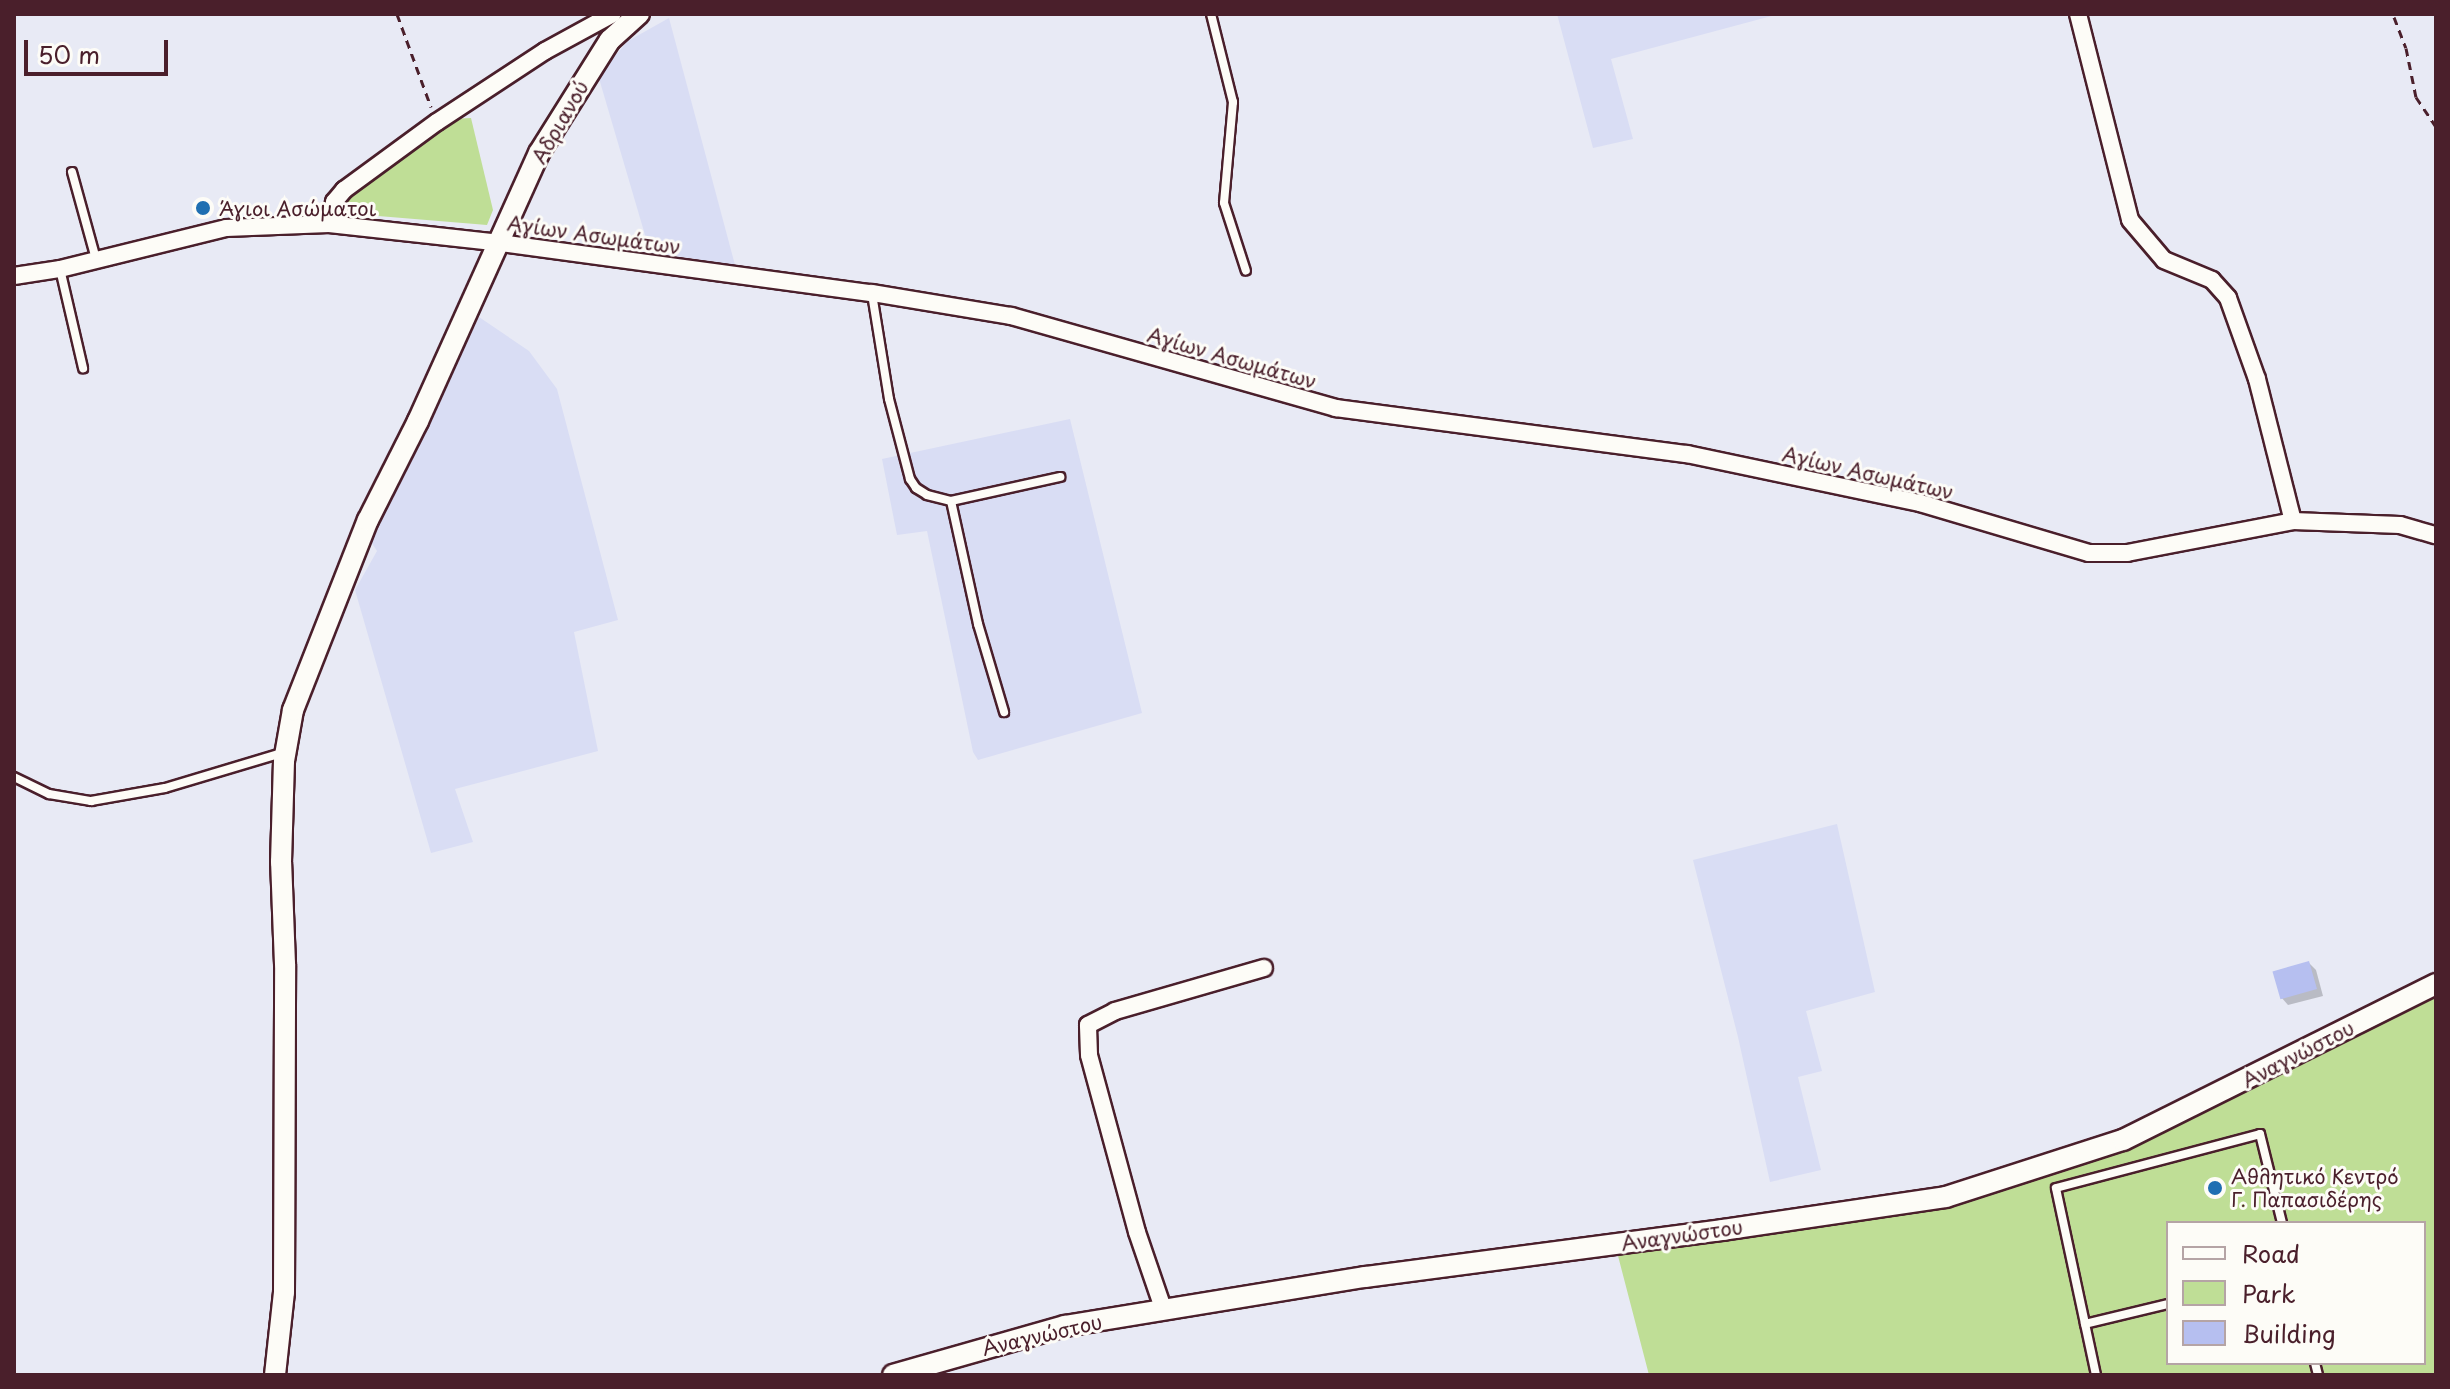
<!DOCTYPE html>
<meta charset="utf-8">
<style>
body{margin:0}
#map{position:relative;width:2450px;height:1389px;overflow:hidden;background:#e8eaf5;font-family:"Playpen Sans",sans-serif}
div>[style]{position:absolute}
.built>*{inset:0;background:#d9ddf4}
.green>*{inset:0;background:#bfde96}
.shadow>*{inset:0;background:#0003}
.building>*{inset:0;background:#b6bff0;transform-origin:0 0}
.path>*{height:3px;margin-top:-1.5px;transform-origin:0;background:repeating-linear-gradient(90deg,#4a1f2b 0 8px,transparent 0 14px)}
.roads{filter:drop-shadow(2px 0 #4a1f2b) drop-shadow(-2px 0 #4a1f2b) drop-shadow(0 2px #4a1f2b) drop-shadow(0 -2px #4a1f2b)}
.service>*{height:8px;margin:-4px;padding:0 4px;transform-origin:4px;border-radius:4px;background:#fdfcf7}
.minor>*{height:16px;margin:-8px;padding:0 8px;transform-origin:8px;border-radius:8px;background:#fdfcf7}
.tertiary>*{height:20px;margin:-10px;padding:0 10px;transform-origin:10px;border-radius:10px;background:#fdfcf7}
.dots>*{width:22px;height:22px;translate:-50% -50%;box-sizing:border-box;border:4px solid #fdfcf7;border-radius:50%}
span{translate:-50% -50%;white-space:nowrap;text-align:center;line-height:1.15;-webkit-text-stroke:6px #fdfcf7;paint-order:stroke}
.street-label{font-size:20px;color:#4a1f2b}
.poi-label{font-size:20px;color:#4a1f2b}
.left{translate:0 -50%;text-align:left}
.frame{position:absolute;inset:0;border:16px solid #4a1f2b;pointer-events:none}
.legend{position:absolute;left:2166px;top:1221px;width:260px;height:144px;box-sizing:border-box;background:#fdfcf7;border:2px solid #b5a4a5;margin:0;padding:10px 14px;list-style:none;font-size:24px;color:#4a1f2b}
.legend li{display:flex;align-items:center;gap:16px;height:40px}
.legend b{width:40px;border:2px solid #b5a4a5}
.scale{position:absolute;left:24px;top:40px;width:144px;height:36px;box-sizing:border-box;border:4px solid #4a1f2b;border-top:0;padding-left:10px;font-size:24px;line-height:28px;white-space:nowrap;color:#4a1f2b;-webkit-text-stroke:6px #fdfcf7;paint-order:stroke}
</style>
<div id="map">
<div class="built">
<div style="clip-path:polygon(1557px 14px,1779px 14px,1611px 59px,1633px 139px,1593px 148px)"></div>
<div style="clip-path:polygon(669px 18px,735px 265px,650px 252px,598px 75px,628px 41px)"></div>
<div style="clip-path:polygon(479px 317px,529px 351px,557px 389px,618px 620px,574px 632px,598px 751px,455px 789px,473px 842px,431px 853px,355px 590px,377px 551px,371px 542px)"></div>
<div style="clip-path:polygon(1070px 419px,1142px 713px,978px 760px,973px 752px,927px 531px,897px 535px,882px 459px)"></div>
<div style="clip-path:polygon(1837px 824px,1875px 992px,1806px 1011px,1822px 1071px,1798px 1077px,1821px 1170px,1770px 1182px,1738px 1037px,1693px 860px)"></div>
</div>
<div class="green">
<div style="clip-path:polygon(471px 118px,493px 210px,487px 225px,342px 213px,338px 204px,451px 119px)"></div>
<div style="clip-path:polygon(evenodd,2436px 986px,2436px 1375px,1649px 1375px,1617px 1252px,1937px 1203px,2136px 1142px,2232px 1097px,2436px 986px,2168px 1223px,2424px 1223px,2424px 1363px,2168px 1363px,2168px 1223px)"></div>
</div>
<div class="shadow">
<div style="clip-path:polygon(2309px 963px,2316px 970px,2323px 996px,2288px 1005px,2281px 997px)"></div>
</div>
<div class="building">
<div style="left:2309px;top:961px;width:29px;height:38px;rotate:74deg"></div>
</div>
<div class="path">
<div style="left:397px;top:14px;width:99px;rotate:69.9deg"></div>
<div style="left:2394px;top:17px;width:33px;rotate:69deg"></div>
<div style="left:2406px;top:48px;width:50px;rotate:78.5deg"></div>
<div style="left:2416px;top:97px;width:36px;rotate:56deg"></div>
</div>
<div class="roads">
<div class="service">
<div style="left:1211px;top:14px;width:91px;rotate:76deg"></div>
<div style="left:1233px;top:102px;width:101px;rotate:95.1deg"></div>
<div style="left:1224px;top:203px;width:71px;rotate:72.1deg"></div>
<div style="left:72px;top:172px;width:90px;rotate:74.6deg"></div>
<div style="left:60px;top:269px;width:102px;rotate:76.9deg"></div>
<div style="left:872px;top:294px;width:106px;rotate:80.8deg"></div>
<div style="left:889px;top:399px;width:83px;rotate:75.3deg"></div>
<div style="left:910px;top:479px;width:11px;rotate:56deg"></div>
<div style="left:916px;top:488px;width:13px;rotate:32deg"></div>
<div style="left:927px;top:495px;width:25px;rotate:14deg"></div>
<div style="left:951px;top:501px;width:112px;rotate:-12.4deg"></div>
<div style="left:951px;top:501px;width:126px;rotate:77.6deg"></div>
<div style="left:978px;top:624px;width:92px;rotate:73.5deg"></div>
<div style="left:14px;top:777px;width:39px;rotate:26deg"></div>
<div style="left:49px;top:794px;width:43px;rotate:9.5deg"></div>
<div style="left:91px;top:801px;width:75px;rotate:-10deg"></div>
<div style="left:165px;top:788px;width:125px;rotate:-16.7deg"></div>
<div style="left:2085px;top:1324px;width:85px;rotate:-13.5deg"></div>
<div style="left:2315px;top:1363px;width:12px;rotate:76deg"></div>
<div style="left:2096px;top:1375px;width:191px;rotate:-102.1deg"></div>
<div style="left:2056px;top:1188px;width:211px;rotate:-14.8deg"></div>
<div style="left:2260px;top:1134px;width:92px;rotate:76.1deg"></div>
</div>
<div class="minor">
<div style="left:2078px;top:14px;width:212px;rotate:75.8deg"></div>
<div style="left:2130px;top:220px;width:52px;rotate:49.6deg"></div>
<div style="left:2164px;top:260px;width:52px;rotate:22.6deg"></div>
<div style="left:2212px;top:280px;width:24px;rotate:48deg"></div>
<div style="left:2228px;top:298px;width:86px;rotate:70.3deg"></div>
<div style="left:2257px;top:379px;width:146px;rotate:75.8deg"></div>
<div style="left:329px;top:224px;width:23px;rotate:-77deg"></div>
<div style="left:334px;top:202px;width:16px;rotate:-50deg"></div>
<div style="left:344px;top:190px;width:115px;rotate:-36.2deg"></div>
<div style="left:437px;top:122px;width:129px;rotate:-33.3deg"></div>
<div style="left:545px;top:51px;width:77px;rotate:-28.6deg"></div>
<div style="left:14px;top:276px;width:47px;rotate:-8.7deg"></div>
<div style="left:60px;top:269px;width:171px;rotate:-13.9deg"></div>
<div style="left:226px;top:228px;width:103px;rotate:-2.2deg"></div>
<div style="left:329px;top:224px;width:172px;rotate:6.3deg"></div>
<div style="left:500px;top:243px;width:375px;rotate:7.7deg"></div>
<div style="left:872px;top:293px;width:141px;rotate:9.4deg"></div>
<div style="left:1011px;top:316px;width:338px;rotate:15.8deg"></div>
<div style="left:1336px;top:408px;width:354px;rotate:7.5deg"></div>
<div style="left:1687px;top:454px;width:238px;rotate:11.9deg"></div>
<div style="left:1920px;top:503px;width:176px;rotate:16.5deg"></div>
<div style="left:2089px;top:553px;width:38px"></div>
<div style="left:2127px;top:553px;width:169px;rotate:-10.9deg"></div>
<div style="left:2293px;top:521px;width:107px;rotate:2.1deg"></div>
<div style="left:2400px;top:525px;width:37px;rotate:16deg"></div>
<div style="left:1164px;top:1311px;width:83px;rotate:-108.9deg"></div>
<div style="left:1137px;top:1232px;width:183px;rotate:-105.2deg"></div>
<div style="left:1089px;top:1055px;width:30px;rotate:-92deg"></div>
<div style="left:1088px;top:1025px;width:30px;rotate:-27deg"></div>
<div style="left:1115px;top:1011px;width:155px;rotate:-16.1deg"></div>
</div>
<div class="tertiary">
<div style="left:275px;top:1375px;width:83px;rotate:-83.8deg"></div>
<div style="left:284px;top:1292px;width:328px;rotate:-89.8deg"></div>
<div style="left:285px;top:964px;width:102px;rotate:-92.2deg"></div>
<div style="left:281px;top:862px;width:101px;rotate:-88.3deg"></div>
<div style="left:284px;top:761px;width:52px;rotate:-80deg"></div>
<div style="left:293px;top:710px;width:204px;rotate:-68.5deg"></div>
<div style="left:368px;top:520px;width:111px;rotate:-63.2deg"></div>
<div style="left:418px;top:421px;width:294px;rotate:-65.7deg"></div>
<div style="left:539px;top:153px;width:133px;rotate:-57.9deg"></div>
<div style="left:610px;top:40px;width:39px;rotate:-42deg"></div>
<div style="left:893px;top:1375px;width:179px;rotate:-15.9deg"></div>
<div style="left:1065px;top:1326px;width:304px;rotate:-9.3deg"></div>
<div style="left:1365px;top:1277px;width:361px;rotate:-7.5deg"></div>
<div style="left:1723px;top:1230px;width:225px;rotate:-8.4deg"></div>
<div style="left:1946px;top:1197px;width:186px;rotate:-17.9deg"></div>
<div style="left:2123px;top:1140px;width:350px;rotate:-26.5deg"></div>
</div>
</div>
<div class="dots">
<div style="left:203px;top:208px;background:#1f6fb2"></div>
<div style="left:2215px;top:1188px;background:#1f6fb2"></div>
</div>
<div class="street-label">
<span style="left:560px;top:122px;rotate:-60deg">Αδριανού</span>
<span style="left:594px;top:235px;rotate:8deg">Αγίων Ασωμάτων</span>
<span style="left:1232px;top:358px;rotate:16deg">Αγίων Ασωμάτων</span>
<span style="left:1868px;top:473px;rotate:13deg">Αγίων Ασωμάτων</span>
<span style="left:2298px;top:1054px;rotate:-27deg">Αναγνώστου</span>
<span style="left:1682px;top:1235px;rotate:-8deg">Αναγνώστου</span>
<span style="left:1042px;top:1335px;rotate:-13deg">Αναγνώστου</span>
</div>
<div class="poi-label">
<span class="left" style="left:219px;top:208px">Άγιοι Ασώματοι</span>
<span class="left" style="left:2231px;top:1188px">Αθλητικό Κεντρό<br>Γ. Παπασιδέρης</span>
</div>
<div class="frame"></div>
<ul class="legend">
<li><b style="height:10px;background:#fdfcf7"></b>Road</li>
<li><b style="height:22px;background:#bfde96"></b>Park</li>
<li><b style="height:22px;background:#b6bff0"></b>Building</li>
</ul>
<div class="scale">50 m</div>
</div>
